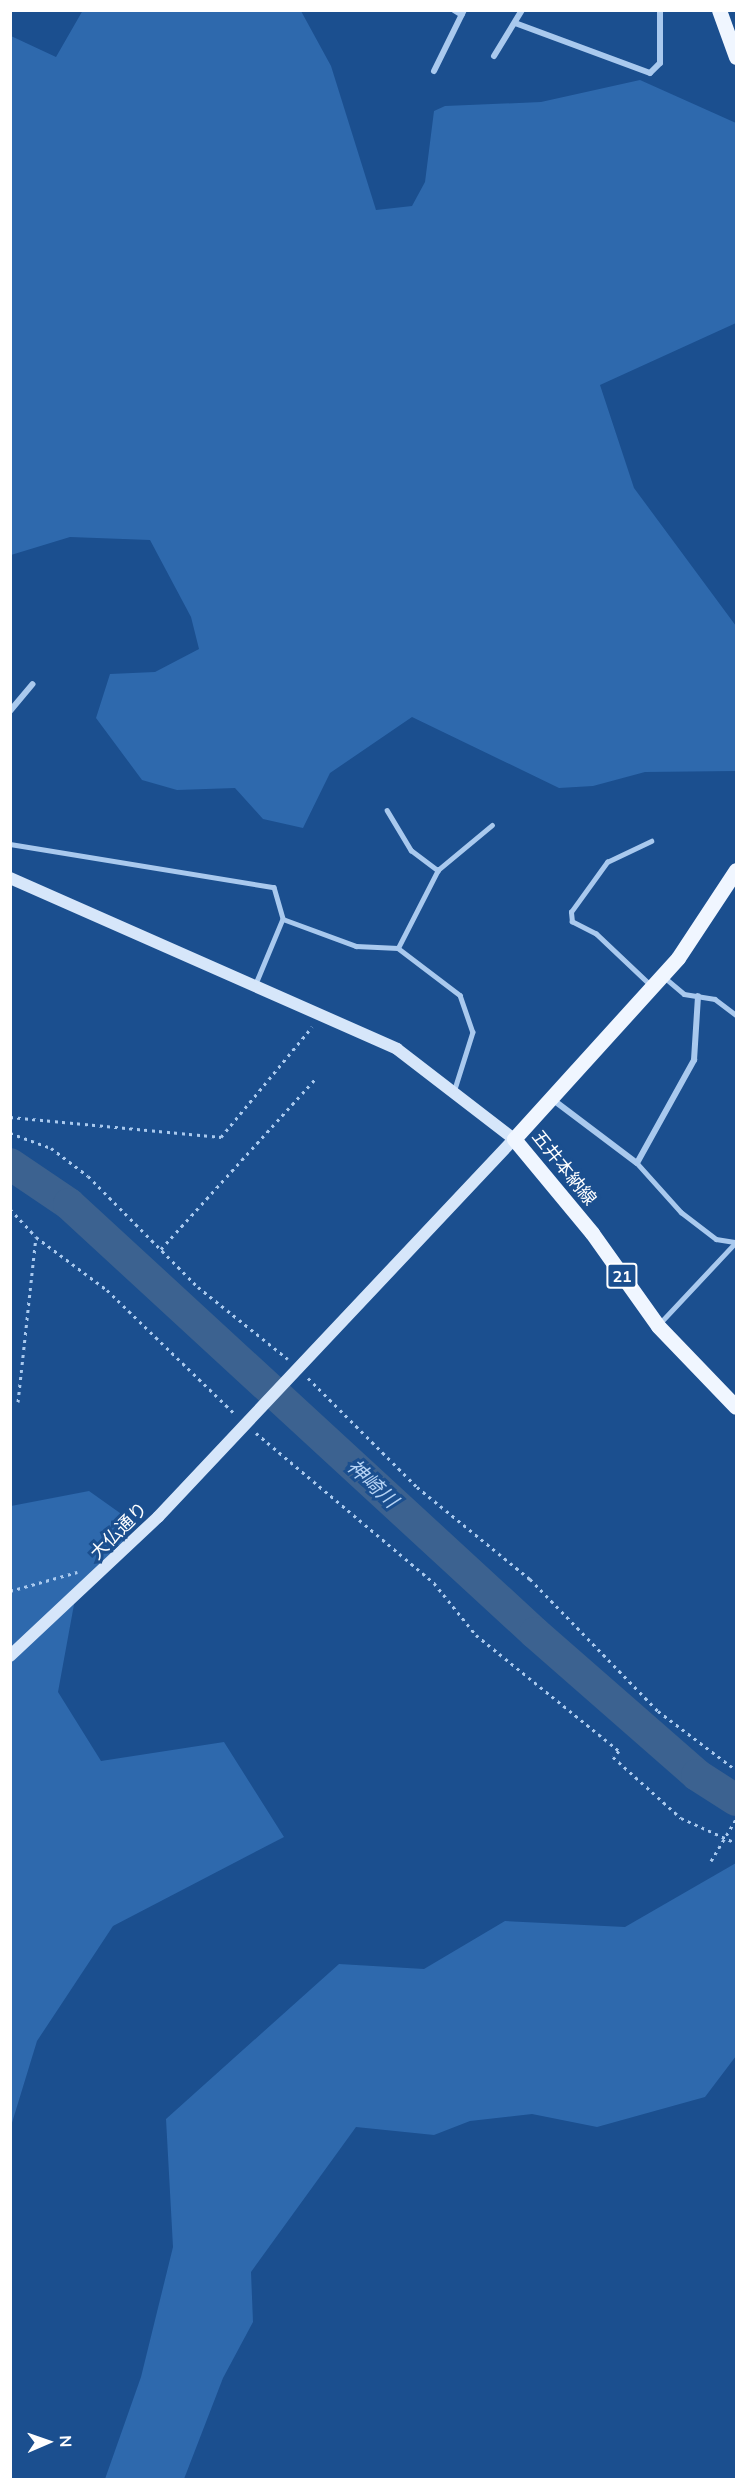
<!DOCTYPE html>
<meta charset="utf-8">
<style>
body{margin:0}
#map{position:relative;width:747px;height:2490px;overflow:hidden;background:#1b4f8f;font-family:Mulish,"Noto Sans JP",sans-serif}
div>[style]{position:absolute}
.green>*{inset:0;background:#2e69ad}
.river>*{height:32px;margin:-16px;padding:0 16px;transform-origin:16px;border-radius:16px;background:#3c6290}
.path>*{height:3px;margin-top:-1.5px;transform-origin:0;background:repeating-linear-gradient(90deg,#a9c9ee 0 3px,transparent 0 7.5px)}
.lane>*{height:4.5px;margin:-2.25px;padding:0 2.25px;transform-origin:2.25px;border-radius:2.25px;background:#a9c9ee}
.street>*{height:6px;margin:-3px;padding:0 3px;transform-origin:3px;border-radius:3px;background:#a9c9ee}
.secondary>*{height:12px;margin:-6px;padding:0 6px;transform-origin:6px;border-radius:6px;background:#d6e6fa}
.primary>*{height:15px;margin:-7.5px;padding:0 7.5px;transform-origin:7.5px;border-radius:7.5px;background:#f0f6ff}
span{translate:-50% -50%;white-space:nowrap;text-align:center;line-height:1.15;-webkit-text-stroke:6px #1b4f8f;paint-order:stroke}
.shield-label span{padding:2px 4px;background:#1b4f8f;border:2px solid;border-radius:4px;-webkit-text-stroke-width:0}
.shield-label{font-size:16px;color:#fff;font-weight:700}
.street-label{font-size:18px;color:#fff}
.water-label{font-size:20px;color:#b5d3f5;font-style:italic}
.frame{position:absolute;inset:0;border:12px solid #fff;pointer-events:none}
.north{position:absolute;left:18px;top:2412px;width:60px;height:60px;-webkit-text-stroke:4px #1b4f8f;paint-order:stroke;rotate:88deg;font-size:16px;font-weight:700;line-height:24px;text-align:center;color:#fff}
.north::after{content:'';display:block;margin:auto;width:21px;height:27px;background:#fff;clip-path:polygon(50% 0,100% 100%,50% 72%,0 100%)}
</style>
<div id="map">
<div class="green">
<div style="clip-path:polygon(83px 10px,301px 11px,331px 66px,376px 210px,412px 206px,425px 182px,434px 111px,445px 106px,541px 102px,640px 80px,736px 123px,736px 323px,600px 385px,634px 488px,736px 626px,736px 771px,645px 772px,593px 786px,559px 788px,412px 717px,330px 773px,303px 828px,263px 819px,235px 788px,177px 790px,142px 780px,96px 718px,110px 674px,155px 672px,199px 649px,191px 617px,150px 540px,70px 537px,11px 555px,11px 36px,56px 57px)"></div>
<div style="clip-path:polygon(89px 1491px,120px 1513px,123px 1544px,75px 1599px,58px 1692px,101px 1761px,224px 1742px,284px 1837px,113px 1926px,37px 2041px,11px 2126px,11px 1506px)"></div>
<div style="clip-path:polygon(736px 1863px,736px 2056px,705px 2097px,597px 2127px,532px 2114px,470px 2121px,434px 2135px,356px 2127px,251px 2272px,253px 2322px,223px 2378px,184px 2479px,105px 2479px,141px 2377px,173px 2247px,166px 2119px,339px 1964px,424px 1969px,505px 1921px,625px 1927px)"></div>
</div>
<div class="river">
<div style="left:10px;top:1164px;width:71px;rotate:34.1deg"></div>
<div style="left:69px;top:1204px;width:633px;rotate:42.63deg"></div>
<div style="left:535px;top:1633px;width:215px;rotate:41.2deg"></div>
<div style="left:697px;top:1775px;width:46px;rotate:32.7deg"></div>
</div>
<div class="path">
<div style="left:10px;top:1117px;width:212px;rotate:5.4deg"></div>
<div style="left:221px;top:1137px;width:143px;rotate:-50.4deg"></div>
<div style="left:10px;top:1133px;width:44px;rotate:20.1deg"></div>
<div style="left:51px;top:1148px;width:46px;rotate:37.1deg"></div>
<div style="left:88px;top:1176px;width:156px;rotate:45.3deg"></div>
<div style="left:198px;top:1287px;width:115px;rotate:38.7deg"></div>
<div style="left:10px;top:1209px;width:38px;rotate:47deg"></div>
<div style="left:36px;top:1237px;width:89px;rotate:36.7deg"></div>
<div style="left:107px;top:1290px;width:178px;rotate:44.1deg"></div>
<div style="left:161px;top:1249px;width:232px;rotate:-47.8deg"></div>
<div style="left:308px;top:1378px;width:154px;rotate:45deg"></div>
<div style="left:417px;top:1487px;width:146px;rotate:39.2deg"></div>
<div style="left:530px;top:1579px;width:184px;rotate:45.9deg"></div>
<div style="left:658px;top:1711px;width:98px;rotate:37.1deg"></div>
<div style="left:18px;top:1402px;width:166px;rotate:-83.8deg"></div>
<div style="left:256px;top:1433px;width:233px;rotate:40.1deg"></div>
<div style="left:434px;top:1583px;width:67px;rotate:51.1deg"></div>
<div style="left:476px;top:1635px;width:184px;rotate:39deg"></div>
<div style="left:619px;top:1751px;width:8px;rotate:135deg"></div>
<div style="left:613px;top:1757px;width:91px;rotate:41.9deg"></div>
<div style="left:681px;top:1818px;width:60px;rotate:24.4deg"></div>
<div style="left:10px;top:1591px;width:70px;rotate:-15.8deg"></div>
<div style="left:711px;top:1861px;width:49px;rotate:-59.2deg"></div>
</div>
<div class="lane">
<div style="left:387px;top:810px;width:47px;rotate:59deg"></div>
<div style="left:411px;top:850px;width:34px;rotate:37deg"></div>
<div style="left:10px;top:844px;width:267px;rotate:9.3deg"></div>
<div style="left:274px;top:887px;width:33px;rotate:74deg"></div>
<div style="left:283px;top:919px;width:70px;rotate:112.6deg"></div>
<div style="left:283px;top:919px;width:78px;rotate:20.3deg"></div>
<div style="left:356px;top:946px;width:42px;rotate:2.7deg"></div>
<div style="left:398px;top:948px;width:78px;rotate:37.2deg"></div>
<div style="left:460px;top:995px;width:39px;rotate:71deg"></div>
<div style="left:473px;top:1032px;width:60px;rotate:107.5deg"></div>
<div style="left:398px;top:948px;width:88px;rotate:-62.9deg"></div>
<div style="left:438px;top:870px;width:70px;rotate:-39.8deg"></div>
<div style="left:664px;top:977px;width:26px;rotate:40deg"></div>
<div style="left:684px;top:994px;width:31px;rotate:9deg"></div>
<div style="left:715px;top:999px;width:26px;rotate:37deg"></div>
<div style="left:650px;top:985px;width:74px;rotate:-136.6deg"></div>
<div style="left:596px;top:934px;width:27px;rotate:-153deg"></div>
<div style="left:572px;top:922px;width:10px;rotate:-96deg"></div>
<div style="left:571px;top:912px;width:62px;rotate:-54.2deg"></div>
<div style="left:607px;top:862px;width:49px;rotate:-25.5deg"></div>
<div style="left:637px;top:1163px;width:66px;rotate:48.1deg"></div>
<div style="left:681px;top:1212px;width:44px;rotate:37.6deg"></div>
<div style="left:716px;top:1239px;width:20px;rotate:9deg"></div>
<div style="left:660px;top:1323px;width:111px;rotate:-46.8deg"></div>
</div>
<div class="street">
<div style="left:454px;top:10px;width:9px;rotate:32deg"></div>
<div style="left:515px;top:23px;width:144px;rotate:20.3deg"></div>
<div style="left:650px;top:73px;width:14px;rotate:-45deg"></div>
<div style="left:660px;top:63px;width:53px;rotate:-90deg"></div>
<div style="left:494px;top:56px;width:54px;rotate:-58.7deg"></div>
<div style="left:434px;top:71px;width:68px;rotate:-63.8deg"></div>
<div style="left:10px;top:711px;width:35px;rotate:-50deg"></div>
<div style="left:552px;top:1099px;width:106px;rotate:37deg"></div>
<div style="left:637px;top:1163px;width:118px;rotate:-61deg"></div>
<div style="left:694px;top:1060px;width:64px;rotate:-86.4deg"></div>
</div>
<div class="secondary">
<div style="left:10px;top:878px;width:423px;rotate:23.8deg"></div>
<div style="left:397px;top:1049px;width:148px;rotate:37.6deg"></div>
<div style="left:514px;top:1139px;width:519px;rotate:133.28deg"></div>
<div style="left:158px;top:1517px;width:203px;rotate:136.8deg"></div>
</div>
<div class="primary">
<div style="left:719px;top:10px;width:50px;rotate:70.1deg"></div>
<div style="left:736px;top:870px;width:105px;rotate:123.4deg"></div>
<div style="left:678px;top:958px;width:244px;rotate:132.2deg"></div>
<div style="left:514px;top:1139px;width:122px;rotate:50.3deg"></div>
<div style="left:592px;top:1233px;width:114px;rotate:54.6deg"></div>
<div style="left:658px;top:1326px;width:112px;rotate:46.1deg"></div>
</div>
<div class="shield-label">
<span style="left:622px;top:1276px">21</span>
</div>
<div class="street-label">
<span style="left:564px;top:1168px;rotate:51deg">五井本納線</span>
<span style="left:119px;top:1531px;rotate:-45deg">大仏通り</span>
</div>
<div class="water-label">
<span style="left:373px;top:1483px;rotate:43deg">神崎川</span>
</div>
<div class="frame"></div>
<div class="north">N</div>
</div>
